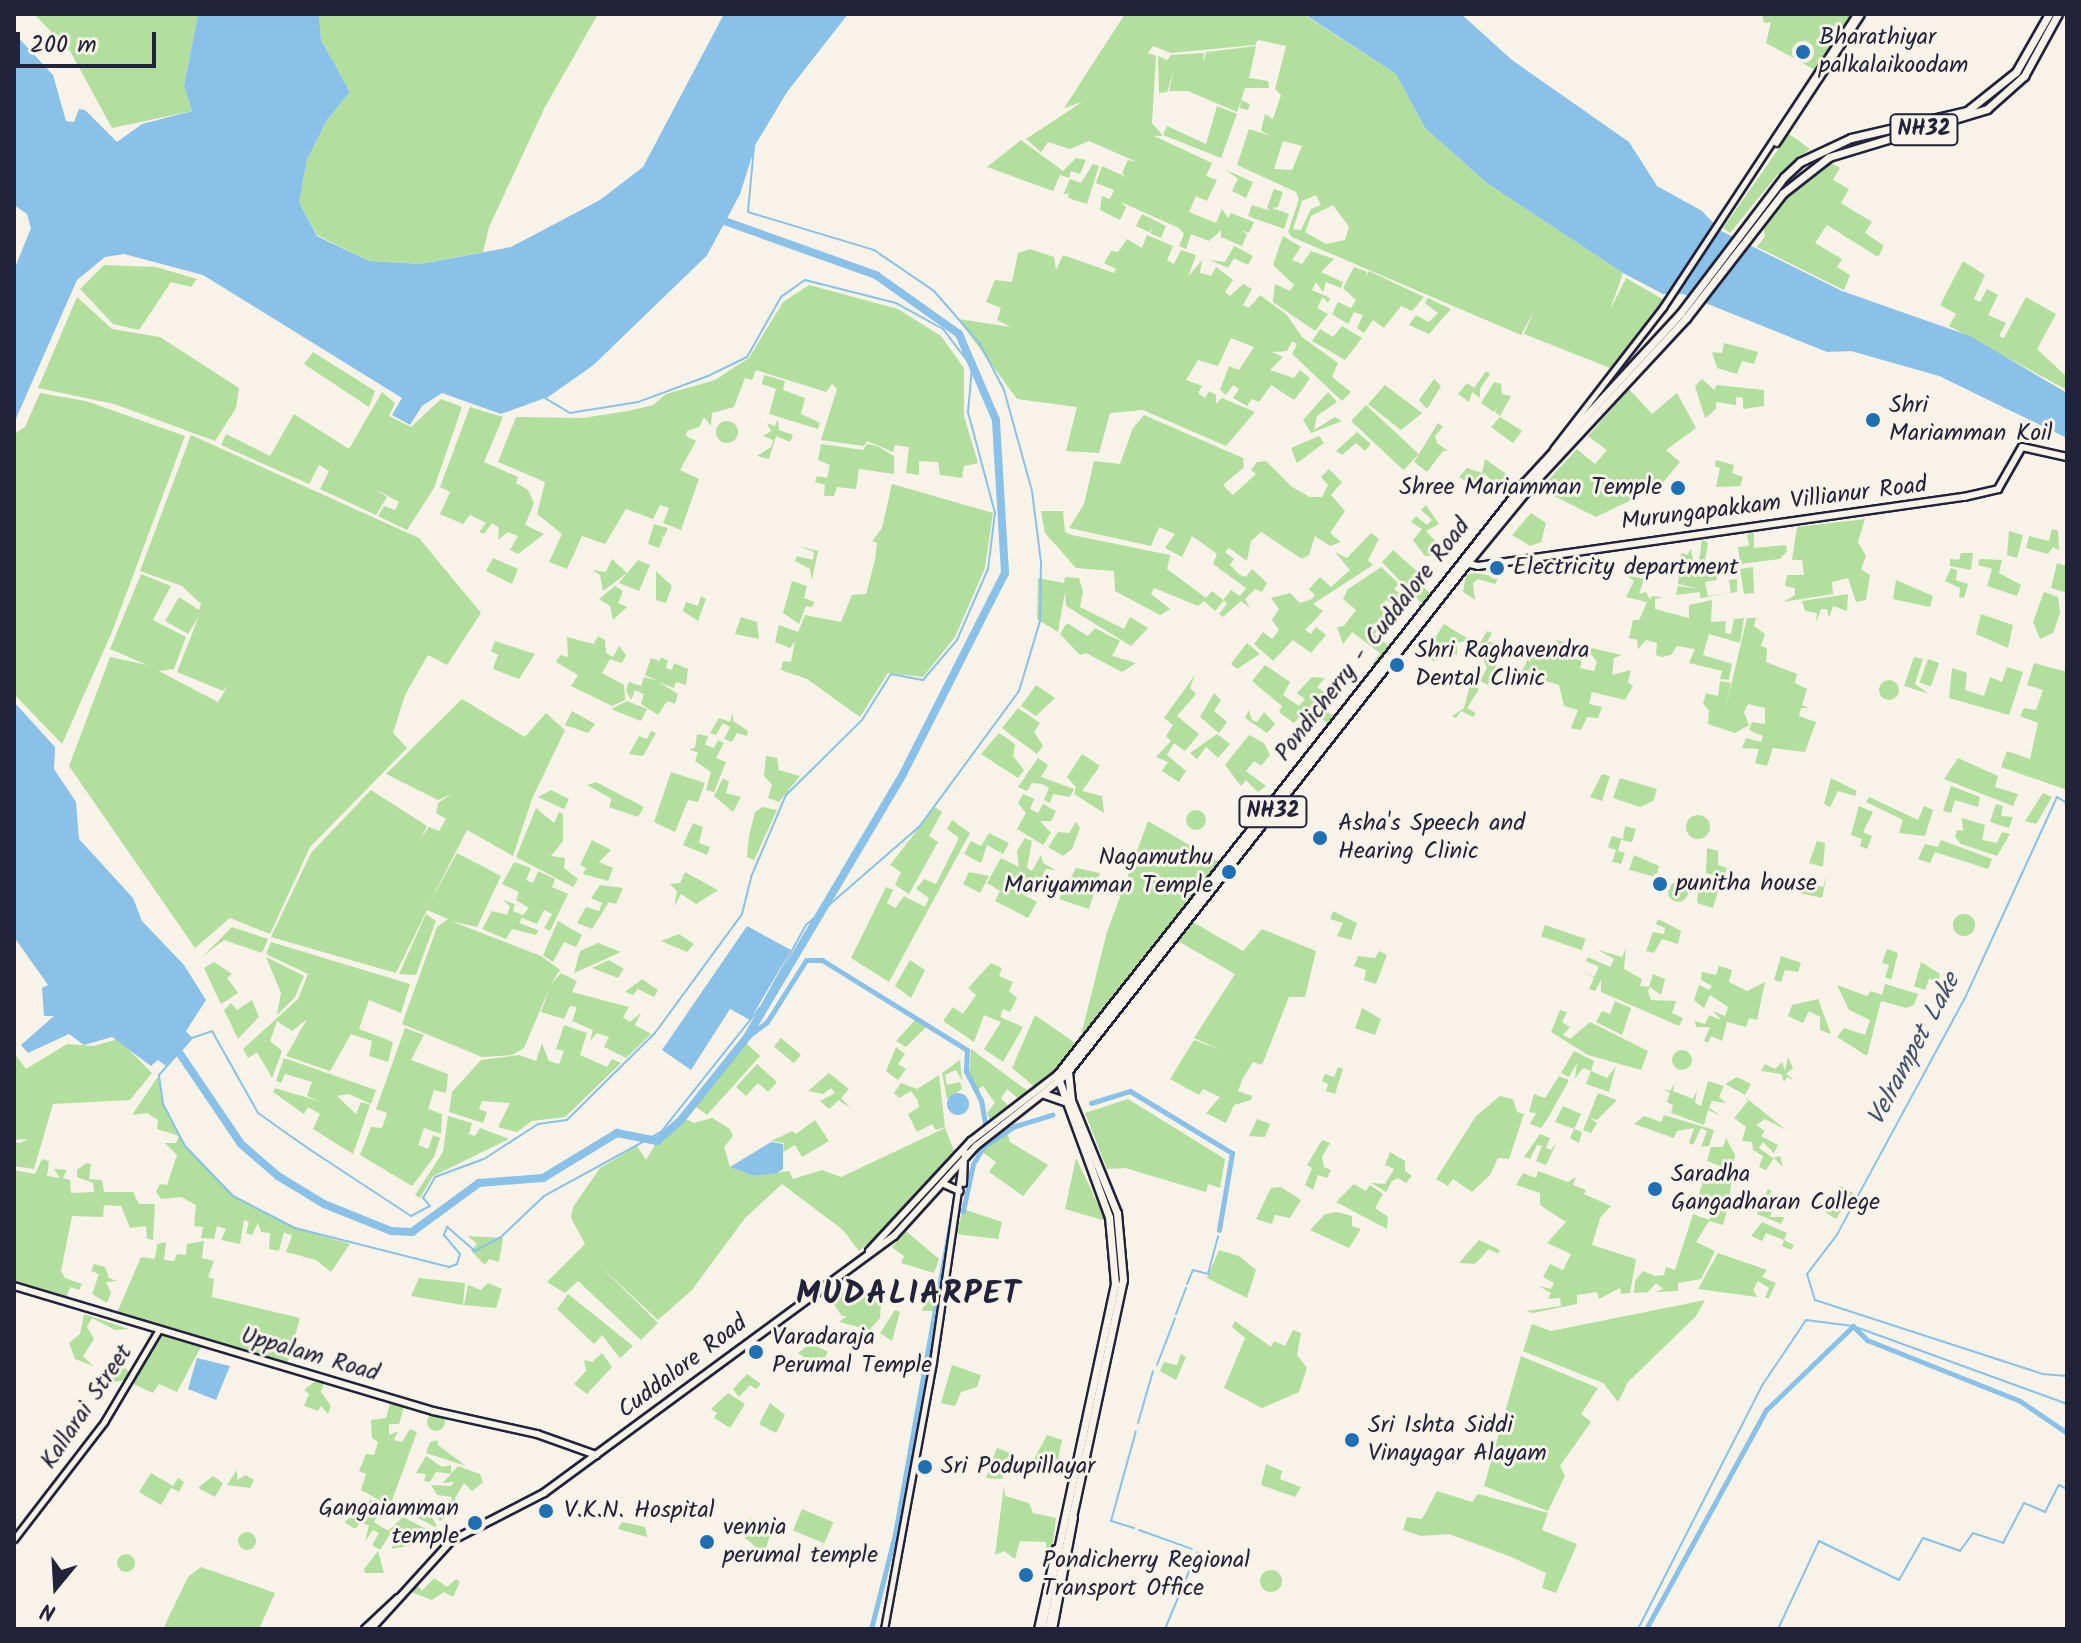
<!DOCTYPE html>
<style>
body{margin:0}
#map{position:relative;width:2081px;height:1643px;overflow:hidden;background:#f7f3e8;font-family:Kalam,sans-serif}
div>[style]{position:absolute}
.green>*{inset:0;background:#b2df9d;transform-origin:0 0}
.round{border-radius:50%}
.water>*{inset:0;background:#8ac1e8}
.stream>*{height:2px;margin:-1px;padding:0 1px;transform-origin:1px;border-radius:1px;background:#8ac1e8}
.canal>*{height:5px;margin:-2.5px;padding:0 2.5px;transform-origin:2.5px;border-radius:2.5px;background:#8ac1e8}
.river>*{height:8px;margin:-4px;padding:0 4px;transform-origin:4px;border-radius:4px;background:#8ac1e8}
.roads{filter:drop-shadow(2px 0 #22223b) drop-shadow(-2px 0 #22223b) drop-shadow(0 2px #22223b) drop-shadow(0 -2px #22223b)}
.minor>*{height:5px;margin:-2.5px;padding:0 2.5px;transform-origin:2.5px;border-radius:2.5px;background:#f7f3e8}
.major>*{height:6px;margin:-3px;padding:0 3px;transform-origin:3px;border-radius:3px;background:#f7f3e8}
.highway>*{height:7px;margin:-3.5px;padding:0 3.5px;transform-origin:3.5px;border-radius:3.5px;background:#f7f3e8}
.dots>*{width:22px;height:22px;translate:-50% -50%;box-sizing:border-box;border:4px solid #f7f3e8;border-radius:50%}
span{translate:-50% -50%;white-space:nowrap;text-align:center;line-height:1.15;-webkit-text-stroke:6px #f7f3e8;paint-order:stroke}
.shield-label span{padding:2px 6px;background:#f7f3e8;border:2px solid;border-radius:6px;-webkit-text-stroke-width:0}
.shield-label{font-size:22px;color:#22223b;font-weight:700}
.poi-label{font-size:24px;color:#22223b}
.left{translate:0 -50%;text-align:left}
.right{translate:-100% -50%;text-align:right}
.street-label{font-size:24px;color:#22223b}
.water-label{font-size:26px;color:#41526f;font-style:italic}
.district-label{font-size:32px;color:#22223b;font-weight:700;letter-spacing:2px}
.frame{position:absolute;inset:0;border:16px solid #22223b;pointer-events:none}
.north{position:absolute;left:16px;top:1547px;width:80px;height:80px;-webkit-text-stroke:6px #f7f3e8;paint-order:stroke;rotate:198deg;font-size:22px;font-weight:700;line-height:32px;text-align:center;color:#22223b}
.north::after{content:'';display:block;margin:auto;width:28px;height:36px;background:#22223b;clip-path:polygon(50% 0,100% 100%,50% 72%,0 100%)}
.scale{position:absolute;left:16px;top:32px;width:140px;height:36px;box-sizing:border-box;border:4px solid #22223b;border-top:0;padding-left:10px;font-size:24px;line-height:28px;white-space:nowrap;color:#22223b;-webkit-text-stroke:6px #f7f3e8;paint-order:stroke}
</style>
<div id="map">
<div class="green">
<div style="clip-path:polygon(34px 14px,198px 14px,184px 84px,192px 111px,112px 128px,70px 51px)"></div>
<div style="clip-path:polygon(319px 14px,598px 14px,545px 107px,489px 227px,483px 252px,421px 264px,369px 261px,317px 235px,299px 202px,307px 160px,327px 120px,350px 92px,321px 40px)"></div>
<div style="clip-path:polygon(evenodd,1125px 14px,1303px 14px,1396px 74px,1425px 128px,1488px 184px,1623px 273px,1610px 310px,1626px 278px,1664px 300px,1610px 368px,1524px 334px,1534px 311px,1521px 335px,1292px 237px,1288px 232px,1299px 199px,1296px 192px,1237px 165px,1249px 129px,1271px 136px,1261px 131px,1265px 114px,1273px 119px,1281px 95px,1275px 89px,1286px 46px,1258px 40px,1255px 45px,1171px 53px,1153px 46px,1148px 53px,1156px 56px,1152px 123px,1163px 136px,1154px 136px,1212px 163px,1206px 176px,1217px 180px,1207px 201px,1196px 196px,1189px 212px,1216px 223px,1222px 209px,1228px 218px,1231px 213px,1254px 222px,1249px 233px,1241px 230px,1247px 234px,1242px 246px,1221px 237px,1221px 230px,1209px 241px,1191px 234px,1186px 249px,1179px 246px,1184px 234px,1179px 228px,1121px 202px,1126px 207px,1120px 220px,1100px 210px,1102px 196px,1110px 199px,1114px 190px,1096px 183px,1102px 166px,1126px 177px,1122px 173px,1128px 160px,1137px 162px,1089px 141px,1070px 149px,1048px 142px,1041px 152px,1026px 139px,1082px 102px,1064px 108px,1125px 14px,1283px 141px,1302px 146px,1292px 170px,1274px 169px,1283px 141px,1125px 14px,1316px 195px,1321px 205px,1311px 209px,1301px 230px,1293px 229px,1302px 201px,1316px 195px,1125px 14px,1333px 205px,1349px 227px,1345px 240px,1326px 244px,1305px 232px,1311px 216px,1333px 205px)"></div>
<div style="clip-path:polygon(1762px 14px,1851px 14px,1815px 70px,1766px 43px,1771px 22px,1764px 23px)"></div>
<div style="clip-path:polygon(1256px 46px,1249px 78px,1268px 81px,1269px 88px,1245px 88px,1241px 100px,1250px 104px,1248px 110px,1240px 108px,1241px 101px,1237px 112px,1188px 91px,1169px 91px,1174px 70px,1167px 92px,1159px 93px,1158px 56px,1167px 60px,1171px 55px,1204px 53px,1203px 64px,1206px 52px)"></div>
<div style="clip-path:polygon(1217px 106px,1237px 114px,1221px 158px,1163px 135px,1167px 126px,1206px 144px)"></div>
<div style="clip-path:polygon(1789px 134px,1810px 149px,1778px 174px,1730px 233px,1723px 228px)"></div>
<div style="clip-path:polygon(1021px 140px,1063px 171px,1076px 158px,1086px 160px,1080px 174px,1071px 171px,1069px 178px,1060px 175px,1053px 191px,987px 167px)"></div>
<div style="clip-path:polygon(1831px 163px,1840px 168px,1833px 180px,1849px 189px,1841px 203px,1872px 222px,1865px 233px,1884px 246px,1878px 257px,1827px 225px,1815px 243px,1842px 259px,1837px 267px,1850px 275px,1844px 290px,1757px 247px,1765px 236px,1763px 227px,1785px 199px)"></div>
<div style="clip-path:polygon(1093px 164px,1099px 166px,1087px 204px,1068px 198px,1069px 193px,1063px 195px,1070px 179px,1081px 183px)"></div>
<div style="clip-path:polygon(1226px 170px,1253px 182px,1246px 198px,1232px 191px,1238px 179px)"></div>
<div style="clip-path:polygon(1274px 189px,1283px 192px,1278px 207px,1272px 208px,1289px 214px,1284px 229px,1248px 216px,1252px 205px,1270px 211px,1267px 208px)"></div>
<div style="clip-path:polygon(1142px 214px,1166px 226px,1161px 238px,1150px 233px,1153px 226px,1149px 232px,1136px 226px)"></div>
<div style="clip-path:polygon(1147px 235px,1173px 246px,1167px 260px,1174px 264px,1181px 250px,1196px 255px,1188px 277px,1202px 260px,1200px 273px,1211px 276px,1216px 267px,1233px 280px,1225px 292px,1230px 296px,1243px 284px,1252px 289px,1243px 305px,1249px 308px,1260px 295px,1287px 315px,1302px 337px,1338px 363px,1332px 377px,1351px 392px,1342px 401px,1292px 354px,1297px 344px,1292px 341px,1287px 351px,1272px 352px,1283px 357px,1270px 370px,1294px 378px,1300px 370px,1310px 378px,1302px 390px,1294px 400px,1271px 385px,1259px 402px,1252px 399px,1247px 406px,1233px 398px,1239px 389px,1233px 385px,1226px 395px,1220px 390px,1229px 366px,1239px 370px,1254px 347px,1231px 338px,1218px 366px,1198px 360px,1186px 380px,1202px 386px,1198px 393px,1205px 398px,1209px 391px,1216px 395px,1216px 404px,1222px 398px,1255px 412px,1226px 446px,1143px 410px,1110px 413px,1099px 453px,1066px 451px,1077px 407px,1017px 399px,958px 319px,1011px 327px,997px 320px,1001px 308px,986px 302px,995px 280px,1012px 282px,1018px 253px,1030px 249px,1054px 257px,1056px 270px,1063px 255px,1114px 273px,1116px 269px,1104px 263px,1111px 251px,1118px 252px,1127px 239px,1142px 248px)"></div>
<div style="clip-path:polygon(1283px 236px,1301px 247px,1292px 260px,1302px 264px,1311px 251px,1334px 259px,1321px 272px,1343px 282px,1341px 288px,1326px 282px,1323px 292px,1316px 282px,1312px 290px,1330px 298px,1328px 303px,1323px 297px,1317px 308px,1328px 314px,1315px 331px,1273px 302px,1275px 284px,1290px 291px,1294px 285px,1273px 265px)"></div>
<div style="clip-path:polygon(1234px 246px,1253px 256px,1248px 265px,1234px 258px,1228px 268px,1210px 260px,1225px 262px)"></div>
<div style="clip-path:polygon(1963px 261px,1985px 275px,1974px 299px,1980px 302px,1987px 289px,1998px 295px,1988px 315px,2006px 323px,1999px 336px,2004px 338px,2026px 297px,2056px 314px,2037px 349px,2067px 377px,2067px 390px,1949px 326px,1956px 314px,1940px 305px)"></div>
<div style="clip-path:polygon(104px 265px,156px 267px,197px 279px,191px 287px,171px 282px,139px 330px,113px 324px,80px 289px)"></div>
<div style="clip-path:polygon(1354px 267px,1367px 272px,1365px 278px,1369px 271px,1424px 297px,1412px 311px,1401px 306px,1384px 328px,1373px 320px,1364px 333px,1357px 328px,1363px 315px,1354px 312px,1348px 324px,1332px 314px,1338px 302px,1351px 308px,1356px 300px,1343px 288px)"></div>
<div style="clip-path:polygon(809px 285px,898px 309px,941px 336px,964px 368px,964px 416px,978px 463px,964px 466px,962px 478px,940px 475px,938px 462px,919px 461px,919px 475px,906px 473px,909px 447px,895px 445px,893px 452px,867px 441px,864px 446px,821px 440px,837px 389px,832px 384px,826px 392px,756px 370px,752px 380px,745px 378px,734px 407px,712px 413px,711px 426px,704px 417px,699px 427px,687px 431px,686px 436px,696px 441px,680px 470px,699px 479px,681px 530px,663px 523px,669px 508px,660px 505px,653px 519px,626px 509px,605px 544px,582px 536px,567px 569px,549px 562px,562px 534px,537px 514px,545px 482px,498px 462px,516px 417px,583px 418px,628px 411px,653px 405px,666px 394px,715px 380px,749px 358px,783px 302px)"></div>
<div style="clip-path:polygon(77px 297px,112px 329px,160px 337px,239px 388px,236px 408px,215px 441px,114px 404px,38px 388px)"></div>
<div style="clip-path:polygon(1428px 298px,1451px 309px,1429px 334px,1409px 325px,1416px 315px,1429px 322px,1438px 313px,1425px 303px)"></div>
<div style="clip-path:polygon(1342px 326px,1362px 338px,1345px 360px,1312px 341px,1320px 329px,1333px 337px)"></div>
<div style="clip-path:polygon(1724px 343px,1758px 352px,1754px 364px,1742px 361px,1737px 374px,1717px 368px,1712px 352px,1722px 353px)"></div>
<div style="clip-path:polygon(313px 352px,375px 391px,369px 407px,304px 364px)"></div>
<div style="clip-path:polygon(1486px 371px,1490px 374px,1480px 389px,1480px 398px,1472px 392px,1469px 402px,1458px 394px,1467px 383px,1474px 388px)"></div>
<div style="clip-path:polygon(764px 375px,785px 381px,783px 390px,805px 398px,801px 414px,820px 423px,818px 429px,769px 414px,776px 389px,762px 384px)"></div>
<div style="clip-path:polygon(1434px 379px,1441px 386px,1427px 409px,1419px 400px)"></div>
<div style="clip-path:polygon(1702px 379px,1714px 390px,1717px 385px,1764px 390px,1764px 406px,1743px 409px,1743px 398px,1736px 397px,1736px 405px,1716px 402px,1716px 409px,1705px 418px,1695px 386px)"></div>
<div style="clip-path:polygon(1494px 382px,1501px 384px,1502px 394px,1511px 396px,1500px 416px,1495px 412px,1500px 403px,1494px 412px,1481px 403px)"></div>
<div style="clip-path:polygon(1385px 385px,1422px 413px,1401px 430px,1368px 404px)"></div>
<div style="clip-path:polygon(1629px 389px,1652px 414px,1677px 393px,1696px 428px,1666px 450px,1680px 462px,1660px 486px,1596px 517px,1540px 489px,1577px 449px,1595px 464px,1607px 450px,1588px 436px)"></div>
<div style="clip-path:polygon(382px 392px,395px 403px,389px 416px,411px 427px,441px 399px,462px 407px,434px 488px,407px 530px,378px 516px,384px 506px,395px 510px,399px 502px,375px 489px,387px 497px,376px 515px,320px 489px,329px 471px,319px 465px,309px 484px,221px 445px,226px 434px,270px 456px,294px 414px,349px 449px)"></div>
<div style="clip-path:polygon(1328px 392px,1337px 402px,1317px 416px,1314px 430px,1335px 417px,1342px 421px,1311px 433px,1303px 420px)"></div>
<div style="clip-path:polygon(40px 393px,86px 401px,185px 436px,112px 632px,62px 744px,14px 694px,14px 434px,25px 427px)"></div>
<div style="left:1366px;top:405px;width:72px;height:22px;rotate:43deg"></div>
<div style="clip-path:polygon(470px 407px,503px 417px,484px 462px,518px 477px,516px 483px,528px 490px,534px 503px,525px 525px,544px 534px,518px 554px,510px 550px,518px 536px,508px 532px,498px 540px,499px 528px,492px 523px,484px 534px,479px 532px,486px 523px,470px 515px,463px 524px,440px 514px,450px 492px,440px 487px)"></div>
<div style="clip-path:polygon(1144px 415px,1243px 458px,1244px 467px,1223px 485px,1233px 495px,1256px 474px,1251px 470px,1257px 462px,1266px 461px,1292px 487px,1310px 497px,1322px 497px,1328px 485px,1321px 477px,1329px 469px,1342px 482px,1331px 495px,1345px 511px,1330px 533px,1341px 542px,1330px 546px,1315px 536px,1309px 555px,1302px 559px,1261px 532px,1251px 541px,1247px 561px,1229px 548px,1225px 552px,1234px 559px,1230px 565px,1240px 575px,1246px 577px,1252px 569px,1267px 583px,1262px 592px,1255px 589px,1245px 599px,1250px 608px,1241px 601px,1223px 617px,1219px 614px,1227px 604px,1224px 600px,1215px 611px,1204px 601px,1198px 606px,1154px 588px,1151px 594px,1170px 609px,1160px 615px,1115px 591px,1114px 571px,1076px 568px,1045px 533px,1041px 511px,1063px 511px,1065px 532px,1072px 535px,1170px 555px,1167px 569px,1206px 598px,1212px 591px,1223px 600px,1231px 590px,1240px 596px,1246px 588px,1213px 564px,1217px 554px,1192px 536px,1182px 557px,1165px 548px,1175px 534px,1159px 527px,1151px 546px,1069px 528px,1084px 504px,1094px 461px,1120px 464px,1133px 428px)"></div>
<div style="clip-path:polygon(1500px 417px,1522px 431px,1513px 443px,1491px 427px)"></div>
<div style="clip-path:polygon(778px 419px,779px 430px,793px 435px,790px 442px,776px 436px,769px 459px,757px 456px,771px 447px,773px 440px,763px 436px,771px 431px,767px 423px,775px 426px)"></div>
<div class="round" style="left:716px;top:421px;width:22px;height:22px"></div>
<div style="clip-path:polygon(1438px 423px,1443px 427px,1435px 436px,1437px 443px,1448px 451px,1443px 451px,1427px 472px,1414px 462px)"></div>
<div style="clip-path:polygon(1357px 432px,1371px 444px,1365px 451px,1356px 443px,1342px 455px,1336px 451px)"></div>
<div style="clip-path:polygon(191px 435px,419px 538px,481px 613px,447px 665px,428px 655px,405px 695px,393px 733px,407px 748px,310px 847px,270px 934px,230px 918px,195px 948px,69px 766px,110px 657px,147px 665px,110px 649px,141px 574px,171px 586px,153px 620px,186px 637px,174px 669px,159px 671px,218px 702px,228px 686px,223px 691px,177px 672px,199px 616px,188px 634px,165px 621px,179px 597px,199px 610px,201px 604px,182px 586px,140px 571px)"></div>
<div style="clip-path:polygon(1319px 436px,1324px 443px,1297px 463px,1291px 448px)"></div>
<div style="clip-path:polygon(821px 444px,863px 450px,867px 444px,877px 446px,894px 456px,894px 474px,859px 469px,856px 489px,837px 487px,834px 496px,824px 496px,825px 485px,815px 482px,817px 476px,827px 478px,830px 465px,818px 460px)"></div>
<div style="clip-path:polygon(1485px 459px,1505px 473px,1503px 493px,1484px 473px,1475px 487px,1459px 477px,1467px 468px,1482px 473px)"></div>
<div style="clip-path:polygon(1716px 460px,1734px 465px,1732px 473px,1743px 477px,1740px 486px,1716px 487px,1720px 468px,1715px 466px)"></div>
<div style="clip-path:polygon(892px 484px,993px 513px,985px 568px,955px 637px,923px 677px,888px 673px,860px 717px,807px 679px,781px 670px,783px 661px,791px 662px,795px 641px,790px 648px,775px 642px,779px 625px,798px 632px,805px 615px,841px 622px,852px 595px,866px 594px,875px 560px,877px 543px,872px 541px,882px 528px)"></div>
<div style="clip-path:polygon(1426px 505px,1439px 524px,1426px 531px,1454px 561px,1446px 554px,1425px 556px,1413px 540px,1422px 529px,1411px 522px,1416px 516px,1427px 525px,1432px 520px,1421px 510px)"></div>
<div style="clip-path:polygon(1531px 513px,1546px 523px,1541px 542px,1530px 546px,1512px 535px)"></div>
<div style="clip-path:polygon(1865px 519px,1858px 542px,1866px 556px,1861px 569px,1870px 575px,1866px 600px,1856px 602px,1848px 578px,1832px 582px,1833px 594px,1783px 602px,1795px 595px,1795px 588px,1785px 586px,1787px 575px,1804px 575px,1802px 560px,1792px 560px,1797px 527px)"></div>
<div style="clip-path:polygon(654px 524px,668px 528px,664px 537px,659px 535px,663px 538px,659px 548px,648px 544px)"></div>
<div style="clip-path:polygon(2052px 529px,2058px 531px,2059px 550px,2053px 547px,2048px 554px,2026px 548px,2029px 536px,2049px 541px)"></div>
<div style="clip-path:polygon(2009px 531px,2023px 535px,2017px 558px,2007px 555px)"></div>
<div style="clip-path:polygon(1371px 533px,1379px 539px,1368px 560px,1373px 565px,1313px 604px,1323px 611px,1305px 630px,1311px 634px,1316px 627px,1326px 635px,1311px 653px,1293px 640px,1273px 661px,1254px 644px,1263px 632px,1272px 639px,1279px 630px,1272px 620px,1279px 609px,1271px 598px,1290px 593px,1300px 603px,1312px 599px,1315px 595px,1309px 589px,1320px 577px,1331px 587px,1350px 570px,1335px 552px,1347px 558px)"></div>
<div style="clip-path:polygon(1754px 533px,1754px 548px,1786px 545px,1787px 551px,1780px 559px,1740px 564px,1738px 547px,1749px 546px,1747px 534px)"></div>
<div style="clip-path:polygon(1702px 539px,1708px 543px,1705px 561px,1715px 567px,1717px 580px,1705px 582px,1708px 596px,1731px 593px,1729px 580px,1737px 579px,1737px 592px,1700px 598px,1700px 592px,1676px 595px,1678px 586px,1699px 589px,1678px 584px,1681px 553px,1687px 555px,1691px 549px,1693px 560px,1699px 561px)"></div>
<div style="clip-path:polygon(799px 546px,818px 551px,812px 580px,810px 569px,795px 561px,797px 556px,813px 560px,814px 552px)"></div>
<div style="clip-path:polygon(1393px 550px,1428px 581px,1423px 587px,1432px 595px,1423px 605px,1382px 562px)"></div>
<div style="clip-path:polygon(1961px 553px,1973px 553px,1971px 570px,1950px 566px,1950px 559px,1959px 560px)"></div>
<div style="clip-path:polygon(493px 558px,518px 569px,512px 584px,486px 571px)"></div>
<div style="clip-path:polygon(612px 559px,627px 573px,603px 591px,600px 575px,592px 570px,606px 572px)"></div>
<div style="clip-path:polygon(1980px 559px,2002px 560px,1999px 573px,2021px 585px,2017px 596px,1987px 586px,1992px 569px,1978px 565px)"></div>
<div style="clip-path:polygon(638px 560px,650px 565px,639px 591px,619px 583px)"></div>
<div style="clip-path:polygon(2057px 563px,2066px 566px,2067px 593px,2051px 588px)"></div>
<div style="clip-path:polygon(1381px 567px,1399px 584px,1394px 589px,1404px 597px,1395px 605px,1386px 600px,1380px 608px,1389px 620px,1374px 634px,1392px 648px,1377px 669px,1372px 665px,1380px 653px,1352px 632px,1343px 644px,1337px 627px,1344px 626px,1356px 610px,1343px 599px,1348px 589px)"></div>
<div style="clip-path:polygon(1753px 567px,1754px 593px,1744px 594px,1740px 569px)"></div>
<div style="clip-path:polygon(1951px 568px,1957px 570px,1956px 580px,1968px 584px,1964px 598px,1959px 597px,1960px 588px,1945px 581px)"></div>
<div style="clip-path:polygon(656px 571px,672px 586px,666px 603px,656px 600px)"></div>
<div style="clip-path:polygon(1475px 573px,1499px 577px,1495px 584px,1478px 579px,1473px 583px,1475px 600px,1463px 592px,1466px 575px)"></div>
<div style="clip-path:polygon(1624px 574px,1644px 579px,1639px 594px,1646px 592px,1650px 600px,1652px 596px,1663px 597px,1655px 599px,1655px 609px,1689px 618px,1689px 605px,1712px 600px,1711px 622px,1726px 621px,1725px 633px,1731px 634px,1734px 619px,1744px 618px,1740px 643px,1709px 634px,1703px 655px,1732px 664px,1729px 680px,1720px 679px,1722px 671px,1689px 663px,1695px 649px,1677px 646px,1671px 655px,1662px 657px,1656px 655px,1657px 643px,1646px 640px,1638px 649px,1637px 640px,1629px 638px,1633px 620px,1639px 620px,1647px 602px,1626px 597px,1634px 581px)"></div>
<div style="clip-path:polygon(1065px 577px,1079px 578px,1083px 592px,1080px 607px,1124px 629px,1130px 617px,1148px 628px,1131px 646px,1066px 606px,1065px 592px,1058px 632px,1037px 619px,1038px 578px,1064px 583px)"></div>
<div style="clip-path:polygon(1896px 580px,1933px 596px,1930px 607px,1893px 599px)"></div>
<div style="clip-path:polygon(792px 581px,807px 586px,804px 598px,814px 602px,812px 607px,806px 606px,799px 624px,783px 613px)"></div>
<div style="clip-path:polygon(615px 586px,623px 591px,618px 603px,627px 607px,613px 620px,610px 606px,599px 599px)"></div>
<div style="clip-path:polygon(2044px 592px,2058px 597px,2060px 613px,2053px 633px,2040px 639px,2033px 622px)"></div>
<div style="clip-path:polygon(1848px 594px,1847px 611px,1833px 606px,1829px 618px,1827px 609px,1821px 609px,1816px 623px,1817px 613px,1805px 611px,1802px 601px)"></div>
<div style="clip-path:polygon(701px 596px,706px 599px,698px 621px,683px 611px,686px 602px,698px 606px)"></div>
<div style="clip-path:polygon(1981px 614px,2013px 625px,2008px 648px,1976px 634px)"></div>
<div style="clip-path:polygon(741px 617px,757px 622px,759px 639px,735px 634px)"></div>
<div style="clip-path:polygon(1747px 618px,1756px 618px,1754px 626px,1765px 634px,1761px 646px,1767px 648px,1766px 662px,1797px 674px,1795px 683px,1807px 689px,1802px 705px,1809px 708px,1801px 708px,1799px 716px,1816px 722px,1805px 752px,1773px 748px,1767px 766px,1755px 763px,1759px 749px,1742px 748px,1746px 738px,1761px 742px,1763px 736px,1749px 730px,1752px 722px,1765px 724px,1765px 708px,1748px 704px,1744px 712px,1749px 725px,1735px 733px,1708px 724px,1709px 710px,1703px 704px,1706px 693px,1718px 696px,1720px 681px,1731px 683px,1724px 715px)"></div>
<div style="clip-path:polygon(1067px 623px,1088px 636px,1095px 628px,1120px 641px,1112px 656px,1136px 663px,1122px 672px,1086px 653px,1080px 655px,1060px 634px)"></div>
<div style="clip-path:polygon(1444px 624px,1470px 640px,1457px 643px,1457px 655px,1442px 647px,1438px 660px,1432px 661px,1431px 644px)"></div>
<div style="clip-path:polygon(1487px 631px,1492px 633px,1487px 642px,1505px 644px,1488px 685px,1480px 681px,1487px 668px,1478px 647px)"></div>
<div style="clip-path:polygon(598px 636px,605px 640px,606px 653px,613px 657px,619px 646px,626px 655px,622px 663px,610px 659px,602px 673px,624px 685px,625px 700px,612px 706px,571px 686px,578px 675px,556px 662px,560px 655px,568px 657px,567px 637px,594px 644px)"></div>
<div style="clip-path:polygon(evenodd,1556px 640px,1622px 655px,1614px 658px,1612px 675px,1631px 670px,1628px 682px,1633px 686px,1625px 700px,1592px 692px,1589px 704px,1602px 707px,1598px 718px,1587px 717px,1581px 730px,1571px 728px,1578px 710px,1564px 706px,1559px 685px,1527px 676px,1531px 666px,1526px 675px,1521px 673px,1531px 653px,1540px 659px,1549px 651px,1565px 653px,1556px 640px,1574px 649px,1588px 650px,1597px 662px,1594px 671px,1580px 668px,1582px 661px,1570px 657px,1574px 649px)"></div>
<div style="clip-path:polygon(495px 641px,535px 654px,519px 679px,493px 669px,498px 655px,491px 651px)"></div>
<div style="clip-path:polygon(1247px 643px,1260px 654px,1237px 669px,1231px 664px)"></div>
<div style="clip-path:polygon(661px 657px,668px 661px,666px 668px,672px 670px,674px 663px,688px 669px,686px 685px,676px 682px,674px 688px,659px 682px,678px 694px,675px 704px,667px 701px,658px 715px,641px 704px,644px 694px,635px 690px,631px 700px,626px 690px,629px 682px,641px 686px,644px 677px,658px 681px,645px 675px,651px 658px,660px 661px)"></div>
<div style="clip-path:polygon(1914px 657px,1923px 659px,1915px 684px,1929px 694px,1904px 686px)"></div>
<div style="left:1928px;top:659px;width:12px;height:25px;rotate:20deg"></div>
<div style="clip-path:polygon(2034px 663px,2067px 672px,2067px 790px,2001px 767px,2007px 751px,2030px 759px,2038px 723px,2020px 716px,2024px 708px,2036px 710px,2043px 690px,2027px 685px)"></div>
<div style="clip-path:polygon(1265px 665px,1290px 682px,1283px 695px,1299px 706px,1305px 699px,1297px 693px,1312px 677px,1325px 678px,1317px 687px,1327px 694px,1319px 706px,1336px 718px,1330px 725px,1315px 714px,1301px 715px,1294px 723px,1279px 712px,1282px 706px,1252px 681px)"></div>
<div style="clip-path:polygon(2007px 667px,2023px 672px,2009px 715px,1949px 698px,1952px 668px,1967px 673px,1965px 690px,1984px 696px,1990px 677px,2002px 682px)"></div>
<div style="clip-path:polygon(1195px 675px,1190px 688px,1196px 694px,1177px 716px,1199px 734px,1185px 751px,1174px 743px,1167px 755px,1186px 771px,1179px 782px,1162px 771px,1168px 762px,1156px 757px,1171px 741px,1166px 736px,1173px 725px,1164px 718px)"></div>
<div class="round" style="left:1879px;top:680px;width:20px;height:20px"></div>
<div style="clip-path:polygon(1036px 685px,1055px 698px,1036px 716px,1021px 706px)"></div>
<div style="clip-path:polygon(1470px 685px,1479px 689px,1467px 708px,1476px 713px,1473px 717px,1461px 711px,1456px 718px,1452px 716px,1464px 708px)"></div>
<div style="clip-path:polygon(1214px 693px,1221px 700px,1214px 711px,1227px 722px,1219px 733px,1200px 717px)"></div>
<div style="clip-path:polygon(462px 699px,525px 737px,546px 713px,565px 730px,532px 799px,513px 856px,467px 830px,429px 904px,457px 853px,501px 876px,477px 927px,451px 921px,541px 956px,560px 970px,550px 986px,561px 973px,577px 981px,572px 992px,629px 1007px,623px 1017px,630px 1022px,641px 1013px,635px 1025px,651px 1034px,626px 1058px,604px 1047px,609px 1037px,597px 1033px,590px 1041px,593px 1030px,572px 1021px,577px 1007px,570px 1006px,564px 1019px,541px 1012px,550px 987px,524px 1048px,512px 1055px,482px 1057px,402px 1024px,437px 927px,448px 919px,427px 910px,396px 973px,271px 937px,311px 853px,371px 790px,427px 826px,421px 838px,429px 827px,439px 831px,446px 819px,436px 813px,438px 803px,452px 794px,438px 800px,386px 774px)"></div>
<div style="clip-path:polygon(627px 701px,647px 709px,641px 721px,611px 709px)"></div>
<div style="clip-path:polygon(1018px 708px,1040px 723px,1034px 732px,1043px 746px,1037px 754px,1002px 728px)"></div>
<div style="clip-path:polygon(1249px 710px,1252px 720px,1257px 722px,1264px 712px,1275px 724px,1267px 733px,1245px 718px)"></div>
<div style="clip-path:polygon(572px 711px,595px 724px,588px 733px,565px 725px)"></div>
<div style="clip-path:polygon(733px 712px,733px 721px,748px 731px,747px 736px,737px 733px,732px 742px,724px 739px,730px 727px,723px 723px,716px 735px,710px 733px,719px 718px,730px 722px)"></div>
<div style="clip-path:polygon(651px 731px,656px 733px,643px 756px,629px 754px,639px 736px,647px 739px)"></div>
<div style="clip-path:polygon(999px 733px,1015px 744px,1013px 756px,1024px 770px,1018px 778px,981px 754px)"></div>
<div style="clip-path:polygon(697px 734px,708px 736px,705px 745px,714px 748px,718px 740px,724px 743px,716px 758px,726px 762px,714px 792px,706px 790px,711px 772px,695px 761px,698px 753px,689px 749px,695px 748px)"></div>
<div style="clip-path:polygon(1217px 734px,1230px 744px,1218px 758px,1206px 747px,1197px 759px,1190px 753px)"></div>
<div style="clip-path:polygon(1249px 735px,1264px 743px,1270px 755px,1261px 766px,1254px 761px,1246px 771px,1266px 786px,1258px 792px,1246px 780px,1241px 786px,1225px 765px)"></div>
<div style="clip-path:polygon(1082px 754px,1100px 766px,1082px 791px,1102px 796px,1104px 813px,1074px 794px,1076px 787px,1067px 777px)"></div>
<div style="clip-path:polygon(766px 756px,777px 758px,779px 770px,800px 776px,779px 802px,768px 798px,772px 785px,764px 776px)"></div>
<div style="clip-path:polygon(1038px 758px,1048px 765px,1041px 777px,1074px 789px,1070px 797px,1053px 794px,1050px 803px,1044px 800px,1049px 788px,1042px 784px,1032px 783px,1027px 791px,1018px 787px)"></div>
<div style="clip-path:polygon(1958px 758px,1998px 776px,1995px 787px,2018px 794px,2013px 806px,1944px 779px)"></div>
<div style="clip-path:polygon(671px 772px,705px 783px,698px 802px,688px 800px,675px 832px,654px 822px)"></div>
<div style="clip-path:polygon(1602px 774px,1610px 776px,1602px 801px,1590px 797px)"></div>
<div style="clip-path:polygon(723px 778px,729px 782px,726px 793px,741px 797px,733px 812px,714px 796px)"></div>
<div style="clip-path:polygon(1620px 778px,1657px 789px,1653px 801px,1640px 807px,1613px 798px)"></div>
<div style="clip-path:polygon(1831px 778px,1857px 791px,1855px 796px,1838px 791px,1830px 807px,1824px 804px)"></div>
<div style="clip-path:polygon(596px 782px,644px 807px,638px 817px,609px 807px,612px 799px,587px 785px)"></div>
<div style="clip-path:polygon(1951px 786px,1980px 797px,1978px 807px,1955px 800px,1951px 813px,1943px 811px)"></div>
<div style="clip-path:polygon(551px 790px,569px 799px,564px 809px,538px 797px)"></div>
<div style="clip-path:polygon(2043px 793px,2052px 797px,2036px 824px,2025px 821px)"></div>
<div style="clip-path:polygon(1023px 794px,1034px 799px,1030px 809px,1038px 813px,1043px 804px,1056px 811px,1051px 821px,1040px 821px,1051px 833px,1043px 845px,1017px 829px,1026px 813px,1018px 803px)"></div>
<div style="clip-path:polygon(1869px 797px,1918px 820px,1924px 806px,1933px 810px,1925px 836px,1899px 833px,1903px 820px,1866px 802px)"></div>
<div style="clip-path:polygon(1996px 804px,2003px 806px,2001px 816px,2013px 817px,2009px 828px,1990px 822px)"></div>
<div style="clip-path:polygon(1859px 806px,1873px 812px,1863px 832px,1872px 836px,1867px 849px,1860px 846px,1862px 839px,1851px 835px)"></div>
<div style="clip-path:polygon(762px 807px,777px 810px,754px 860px,747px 857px,749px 836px,755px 812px)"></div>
<div style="clip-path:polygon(935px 807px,942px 812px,929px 836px,938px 842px,909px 894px,895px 885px,901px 872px,890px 865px)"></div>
<div style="clip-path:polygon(536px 808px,554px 823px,559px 812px,563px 814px,563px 841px,551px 856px,565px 858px,564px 868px,578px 879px,573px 887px,516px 857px)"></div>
<div class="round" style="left:1186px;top:810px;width:20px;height:20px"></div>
<div class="round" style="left:1686px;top:815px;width:24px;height:24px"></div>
<div style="clip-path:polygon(1962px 818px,1985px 825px,1982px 840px,1997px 843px,2002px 832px,2010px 834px,1997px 856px,1961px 844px,1955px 837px,1957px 830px,1963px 831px)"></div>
<div style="clip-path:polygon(952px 820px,970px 833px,889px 982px,851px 958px,886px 887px,893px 890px,887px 903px,895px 908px,904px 896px,925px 907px,929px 898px,916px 889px,924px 879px,936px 884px,959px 838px,947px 829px)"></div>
<div style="clip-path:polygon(1148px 821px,1220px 863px,1079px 1043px,1107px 932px)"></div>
<div style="clip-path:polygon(1076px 822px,1080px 828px,1072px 849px,1063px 856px,1048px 847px,1058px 832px,1069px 833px)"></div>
<div style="clip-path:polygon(693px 823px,703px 827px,699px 843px,710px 847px,707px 855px,683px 845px)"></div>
<div style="clip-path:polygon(1625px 826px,1636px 829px,1632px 842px,1621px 840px,1618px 851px,1625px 853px,1621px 864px,1612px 862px,1616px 850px,1608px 847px,1612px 836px,1623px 839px)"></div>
<div style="clip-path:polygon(989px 833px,1009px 843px,1003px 854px,987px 845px,981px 863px,964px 854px,971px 841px,981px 846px)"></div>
<div style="clip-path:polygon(1025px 838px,1032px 841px,1027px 868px,1032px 871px,1041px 855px,1043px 863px,1056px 870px,1046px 869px,1041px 878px,1034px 875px,1043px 881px,1035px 893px,1027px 889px,1024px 895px,1037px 902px,1028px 918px,995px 901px,1000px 891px,987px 883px,1001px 858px,1019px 867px,1017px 851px)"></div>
<div style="clip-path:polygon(592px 840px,611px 850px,599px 862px,613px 868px,608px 881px,583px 874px,586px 868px,580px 865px)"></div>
<div style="clip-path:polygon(1941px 840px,1992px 859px,1988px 869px,1935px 852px,1930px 863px,1918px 859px,1925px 844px,1938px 847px)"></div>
<div style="clip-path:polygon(1817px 841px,1825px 843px,1823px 867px,1809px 863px)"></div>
<div style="clip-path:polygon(1707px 848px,1718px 851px,1718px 865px,1727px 868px,1724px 878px,1706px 873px)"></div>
<div style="clip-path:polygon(1634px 855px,1659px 866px,1656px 877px,1629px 870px)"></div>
<div style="clip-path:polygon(514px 862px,531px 868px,526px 880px,533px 883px,538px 871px,555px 879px,552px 887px,568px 894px,550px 931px,544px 928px,552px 914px,544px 910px,537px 924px,522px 918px,519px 923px,538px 930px,536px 935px,512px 929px,506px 939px,482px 929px,492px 911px,507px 915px,510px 906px,503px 900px,515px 904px,513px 911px,523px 915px,529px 908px,516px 900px,519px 892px,502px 884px)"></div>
<div style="clip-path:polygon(1076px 868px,1100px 873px,1089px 909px,1059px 899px)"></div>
<div style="clip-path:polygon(685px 872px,718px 890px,696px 904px,681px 894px,674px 907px,677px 891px,670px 884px,680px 883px)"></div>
<div style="clip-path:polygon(969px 872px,989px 876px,980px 893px,963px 884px)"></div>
<div style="clip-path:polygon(1827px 875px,1822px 898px,1800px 893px,1804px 882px,1823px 887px)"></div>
<div style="clip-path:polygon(1699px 878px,1720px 884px,1713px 908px,1697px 903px)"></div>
<div class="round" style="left:1668px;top:882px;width:20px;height:20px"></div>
<div style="clip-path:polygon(600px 885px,623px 888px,616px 904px,609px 902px,592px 929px,577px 923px,586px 907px,599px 911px,602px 903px,591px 898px)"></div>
<div style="clip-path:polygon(1333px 911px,1357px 923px,1351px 940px,1337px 936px,1343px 923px,1330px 919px)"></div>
<div style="clip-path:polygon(426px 914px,436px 921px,416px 975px,399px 974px)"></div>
<div class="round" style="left:1953px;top:914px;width:22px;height:22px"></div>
<div style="clip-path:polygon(1658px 919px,1681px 931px,1678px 944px,1662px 939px,1654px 953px,1646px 951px,1653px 932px,1664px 934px,1665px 928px,1656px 924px)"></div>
<div style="clip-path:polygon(558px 921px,582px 935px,576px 947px,564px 942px,553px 962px,543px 955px)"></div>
<div style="clip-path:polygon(1191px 921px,1243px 951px,1262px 929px,1316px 951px,1305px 997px,1289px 997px,1262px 1065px,1253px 1062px,1243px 1078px,1238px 1091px,1252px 1096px,1251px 1100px,1234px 1105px,1226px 1123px,1206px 1113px,1220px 1097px,1203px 1089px,1199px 1095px,1170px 1079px,1194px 1040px,1221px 1050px,1194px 1038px,1235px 974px,1178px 941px)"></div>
<div style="left:1545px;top:925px;width:43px;height:12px;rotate:19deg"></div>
<div style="clip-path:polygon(232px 927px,268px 939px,262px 953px,224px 940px,202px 957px)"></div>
<div style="clip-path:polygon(679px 934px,694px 944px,687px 952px,661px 941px)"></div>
<div style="clip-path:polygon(271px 942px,410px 984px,401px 1013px,369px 1000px,359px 1029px,393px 1042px,388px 1062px,369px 1056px,372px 1041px,351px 1034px,330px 1071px,286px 1056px,307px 1019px,292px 1031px,277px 1021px,270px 1041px,282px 1051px,272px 1078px,257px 1052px,248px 1058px,243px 1049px,298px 999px,308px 974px,266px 954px)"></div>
<div style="clip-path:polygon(598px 943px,621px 952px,574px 973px,580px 951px)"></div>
<div style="clip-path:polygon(1626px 948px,1624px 969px,1642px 979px,1640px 986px,1649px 987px,1653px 974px,1665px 979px,1661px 995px,1650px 987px,1648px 991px,1651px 1000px,1676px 1001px,1672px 1013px,1683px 1018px,1679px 1026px,1601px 992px,1601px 980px,1595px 991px,1589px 989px,1594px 978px,1584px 972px,1594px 977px,1599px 967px,1586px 961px,1588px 957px,1610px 967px,1614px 959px,1598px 950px,1622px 957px)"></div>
<div style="clip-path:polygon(1887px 949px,1898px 953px,1891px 980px,1885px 977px,1889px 965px,1882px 963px)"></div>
<div style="clip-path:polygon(1379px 951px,1387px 955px,1376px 984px,1364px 980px,1366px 970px,1354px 966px,1358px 956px,1375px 958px)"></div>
<div style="clip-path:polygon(1781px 956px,1801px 963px,1798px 972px,1785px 970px,1781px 982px,1774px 980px)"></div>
<div style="clip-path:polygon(266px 957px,304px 976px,295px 997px,277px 1015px,281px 993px)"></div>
<div style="clip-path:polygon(609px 960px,624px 969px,618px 978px,592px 968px)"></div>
<div style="clip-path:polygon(910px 960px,925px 970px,911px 998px,895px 986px)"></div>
<div style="clip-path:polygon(214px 962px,232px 974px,227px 978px,238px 993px,221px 1004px,204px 968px)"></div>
<div style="clip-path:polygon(1921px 962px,1940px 974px,1938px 981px,1929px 979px,1925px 990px,1914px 986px)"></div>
<div style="clip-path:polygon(991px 963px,1002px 968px,999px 976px,1013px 982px,1009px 991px,1017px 998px,1010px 1012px,1003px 1009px,1000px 1017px,1023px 1027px,1003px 1062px,984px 1049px,1001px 1022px,984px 1015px,974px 1042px,943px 1021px,953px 1007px,963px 1014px,976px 995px,968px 988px)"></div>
<div style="clip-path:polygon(1719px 966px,1732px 970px,1729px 982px,1747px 991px,1765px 982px,1757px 1020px,1749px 1018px,1746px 1027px,1727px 1022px,1722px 1041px,1711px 1036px,1708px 1043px,1704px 1041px,1710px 1027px,1696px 1027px,1695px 1021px,1705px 1024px,1709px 1015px,1721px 1020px,1713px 1011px,1725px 1016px,1728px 1007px,1710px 995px,1704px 1008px,1694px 1000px,1699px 985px,1709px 990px,1712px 986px,1701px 980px,1702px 972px,1716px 975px)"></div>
<div style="clip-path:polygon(642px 979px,658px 990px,654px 997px,638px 989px,633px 995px,625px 992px)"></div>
<div style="clip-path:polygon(1885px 984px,1918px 994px,1914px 1005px,1906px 1008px,1881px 1001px,1867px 1056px,1837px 1037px,1844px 1028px,1865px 1035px,1870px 1020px,1849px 1010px,1837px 985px,1867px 996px,1871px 991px,1882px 995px)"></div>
<div style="clip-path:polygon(1818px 999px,1831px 1034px,1820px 1030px,1820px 1017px,1809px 1011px,1803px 1023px,1788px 1016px,1792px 1005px)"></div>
<div style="clip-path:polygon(252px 1000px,259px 1017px,238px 1039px,224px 1010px,231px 1003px,237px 1010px)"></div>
<div style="clip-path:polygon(1615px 1001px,1631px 1008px,1622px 1035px,1596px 1022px,1602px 1011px,1610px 1014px)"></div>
<div style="clip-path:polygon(1362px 1008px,1381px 1019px,1375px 1035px,1355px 1028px)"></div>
<div style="clip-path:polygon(1560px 1010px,1567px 1012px,1562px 1022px,1570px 1027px,1563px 1035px,1570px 1039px,1590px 1022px,1648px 1051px,1641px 1070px,1588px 1055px,1551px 1032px)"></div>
<div style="clip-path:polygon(1035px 1015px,1078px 1045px,1037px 1089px,1012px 1068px)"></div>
<div style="clip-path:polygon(915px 1020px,926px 1027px,906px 1047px,896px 1041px)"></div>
<div style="clip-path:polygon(564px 1025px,587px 1033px,580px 1055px,607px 1067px,612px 1059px,621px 1063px,565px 1117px,532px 1121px,517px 1132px,498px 1127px,510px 1103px,482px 1101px,479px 1109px,487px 1112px,483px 1123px,449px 1112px,452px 1092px,481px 1060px,519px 1055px,536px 1061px,542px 1043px,549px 1061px,559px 1064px,564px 1051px,556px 1049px)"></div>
<div style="clip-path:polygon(405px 1028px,424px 1035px,411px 1060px,448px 1074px,446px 1093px,434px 1090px,428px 1109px,442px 1114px,441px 1134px,424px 1128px,418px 1145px,428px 1149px,433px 1135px,440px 1138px,434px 1157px,412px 1186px,360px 1155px,371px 1127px,382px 1128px,387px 1113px,376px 1109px)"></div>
<div style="left:781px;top:1038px;width:26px;height:11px;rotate:40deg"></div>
<div style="clip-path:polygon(118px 1039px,152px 1073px,130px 1100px,53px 1104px,34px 1169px,14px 1166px,14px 1142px,20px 1143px,28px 1139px,14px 1140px,14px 1053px,26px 1069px,67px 1044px,94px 1046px)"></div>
<div style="clip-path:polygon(746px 1043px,760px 1056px,707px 1115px,695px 1106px)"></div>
<div style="clip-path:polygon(896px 1047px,905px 1054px,898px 1064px,906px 1069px,898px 1080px,886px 1071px)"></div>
<div style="clip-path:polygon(971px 1049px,1032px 1094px,1021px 1101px,1007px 1089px,1001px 1098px,1011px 1109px,991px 1123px,987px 1113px,995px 1103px,983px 1086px,977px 1090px,969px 1075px)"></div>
<div class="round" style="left:1672px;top:1050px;width:20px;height:20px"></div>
<div style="clip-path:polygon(1574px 1051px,1594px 1061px,1591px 1071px,1607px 1078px,1616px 1066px,1609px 1092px,1586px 1084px,1591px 1071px,1583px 1068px,1575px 1079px,1577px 1063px,1569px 1077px,1561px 1073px)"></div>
<div style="clip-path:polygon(1788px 1057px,1793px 1068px,1786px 1074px,1795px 1081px,1787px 1077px,1784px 1082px,1781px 1074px,1761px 1071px,1765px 1064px,1775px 1069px,1782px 1062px,1785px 1071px)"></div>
<div style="clip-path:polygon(284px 1058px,376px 1090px,371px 1104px,349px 1094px,337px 1096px,356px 1114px,361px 1102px,370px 1105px,353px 1154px,313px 1129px,320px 1114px,308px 1107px,304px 1114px,273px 1092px,275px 1088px,318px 1101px,307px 1096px,312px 1082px,285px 1074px,281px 1083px,276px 1081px)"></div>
<div style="clip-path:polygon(960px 1060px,962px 1081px,956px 1070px,945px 1075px,947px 1085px,960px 1082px,962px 1089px,947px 1099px,942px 1073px)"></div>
<div style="clip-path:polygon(757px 1064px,777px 1082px,768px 1092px,758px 1083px,746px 1096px,736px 1087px)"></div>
<div style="clip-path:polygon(1338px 1067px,1343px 1069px,1335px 1094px,1326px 1091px,1328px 1084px,1322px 1081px,1325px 1074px,1334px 1077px)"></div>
<div style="clip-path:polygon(829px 1073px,849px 1089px,841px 1098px,851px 1109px,839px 1100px,829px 1109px,820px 1101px,835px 1093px,831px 1088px,823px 1094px,808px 1091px)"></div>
<div style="clip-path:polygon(159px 1075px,163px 1104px,185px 1146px,233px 1196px,295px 1228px,350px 1244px,331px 1272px,316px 1260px,286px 1252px,292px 1236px,284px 1232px,279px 1251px,269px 1249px,270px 1233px,261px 1232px,258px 1223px,252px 1235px,246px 1233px,249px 1222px,244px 1220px,240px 1244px,221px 1240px,226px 1229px,217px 1226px,214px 1239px,201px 1238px,203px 1227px,194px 1226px,196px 1205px,181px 1197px,161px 1199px,156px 1192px,160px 1184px,167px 1185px,177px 1155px,165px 1143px,176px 1143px,179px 1136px,157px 1129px,158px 1120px,147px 1113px,132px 1115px)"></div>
<div style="clip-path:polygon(939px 1075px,945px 1127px,936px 1130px,932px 1124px,917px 1132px,908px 1114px,919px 1107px,918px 1101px,911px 1091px,899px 1098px,894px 1093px,901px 1083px,917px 1089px)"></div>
<div style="clip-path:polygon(1559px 1076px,1569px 1080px,1548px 1118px,1541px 1128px,1530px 1124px,1536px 1113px,1529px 1112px,1534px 1094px,1545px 1098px)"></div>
<div style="clip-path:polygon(1737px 1077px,1751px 1084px,1745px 1095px,1725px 1084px)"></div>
<div style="clip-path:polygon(1708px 1081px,1724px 1086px,1719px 1097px,1726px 1103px,1712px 1101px,1709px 1108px,1721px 1116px,1708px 1110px,1704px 1125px,1671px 1113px,1673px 1105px,1667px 1102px,1670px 1093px,1663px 1089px,1670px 1091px,1675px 1083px,1673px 1091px,1693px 1099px,1697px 1090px,1695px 1103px,1701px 1106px)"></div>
<div style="clip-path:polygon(1598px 1093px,1617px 1100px,1597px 1120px,1590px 1118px,1597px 1123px,1591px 1133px,1583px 1130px)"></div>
<div style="clip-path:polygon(1500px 1096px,1513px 1099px,1517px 1112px,1524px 1114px,1509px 1159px,1498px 1158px,1490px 1175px,1472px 1192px,1453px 1179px,1448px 1186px,1436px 1179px,1476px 1116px)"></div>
<div style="clip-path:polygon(1745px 1097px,1786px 1130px,1765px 1119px,1756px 1125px,1765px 1131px,1761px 1136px,1778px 1145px,1774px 1153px,1763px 1142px,1759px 1148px,1773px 1158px,1780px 1156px,1783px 1167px,1774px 1158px,1766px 1170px,1759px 1167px,1763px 1156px,1753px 1150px,1752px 1142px,1742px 1141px,1746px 1127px,1734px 1118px,1748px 1101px)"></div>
<div style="clip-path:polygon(1128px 1099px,1225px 1159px,1220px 1188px,1208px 1184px,1206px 1192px,1125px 1168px,1107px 1169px,1085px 1113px)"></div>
<div style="clip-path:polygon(1563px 1106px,1581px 1114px,1574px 1129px,1582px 1132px,1579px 1143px,1570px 1138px,1574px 1129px,1555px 1122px)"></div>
<div style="clip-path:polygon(1664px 1115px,1714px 1130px,1709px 1146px,1701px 1147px,1707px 1131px,1701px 1128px,1693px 1145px,1689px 1143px,1694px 1128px,1677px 1131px,1674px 1138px,1634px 1124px,1644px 1116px,1661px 1122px)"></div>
<div style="clip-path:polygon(448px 1116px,472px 1123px,469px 1134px,475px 1136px,480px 1128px,509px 1139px,433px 1176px,420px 1198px,415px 1195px,443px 1152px)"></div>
<div style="clip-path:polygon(712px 1118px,730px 1129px,733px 1136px,724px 1147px,730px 1167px,754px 1176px,789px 1171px,793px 1179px,822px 1170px,841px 1177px,945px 1128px,955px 1153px,912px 1206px,859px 1251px,843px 1230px,782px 1184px,745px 1218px,692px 1290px,658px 1320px,597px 1263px,658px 1323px,641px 1340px,578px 1281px,565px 1293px,547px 1282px,585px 1244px,571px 1218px,573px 1207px,600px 1168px,637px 1146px,646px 1160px,657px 1141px,686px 1119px,694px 1123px)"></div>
<div style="clip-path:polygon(1257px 1119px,1270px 1124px,1265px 1137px,1249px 1136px)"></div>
<div style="clip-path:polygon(815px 1120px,829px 1141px,802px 1157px,795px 1145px,783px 1152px,784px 1143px,771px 1141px,792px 1131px,796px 1134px)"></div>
<div style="clip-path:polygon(1007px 1131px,1010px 1142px,1048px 1165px,1023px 1196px,989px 1172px,996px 1162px,982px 1152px)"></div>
<div style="clip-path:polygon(1540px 1134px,1550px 1138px,1546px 1148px,1551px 1150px,1557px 1142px,1546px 1165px,1536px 1161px,1542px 1146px,1537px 1145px,1530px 1159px,1524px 1157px)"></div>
<div style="clip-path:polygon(1726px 1138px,1735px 1155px,1728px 1207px,1723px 1225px,1709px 1221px,1696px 1242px,1715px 1251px,1701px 1279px,1678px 1283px,1678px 1291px,1655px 1292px,1663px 1289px,1656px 1283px,1648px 1292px,1634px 1293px,1635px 1281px,1643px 1271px,1655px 1276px,1664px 1275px,1666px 1267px,1675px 1270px,1693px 1214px,1709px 1220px,1712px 1211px,1698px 1197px,1706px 1172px,1717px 1175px,1720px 1166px,1707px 1161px,1711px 1147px,1723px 1147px)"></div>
<div style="clip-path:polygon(1322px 1140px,1330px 1143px,1322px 1157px,1324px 1167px,1331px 1170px,1327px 1178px,1318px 1175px,1313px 1190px,1305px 1185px,1312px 1168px,1307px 1165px)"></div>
<div style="clip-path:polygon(1390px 1152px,1405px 1161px,1405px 1171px,1412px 1176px,1406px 1183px,1398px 1178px,1392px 1181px,1386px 1192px,1371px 1183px,1385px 1184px,1394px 1169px,1385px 1165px)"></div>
<div style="clip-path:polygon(1076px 1158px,1106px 1221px,1065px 1209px)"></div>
<div style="clip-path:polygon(42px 1159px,49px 1161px,47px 1176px,60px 1178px,54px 1169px,67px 1170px,63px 1178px,70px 1180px,71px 1193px,94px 1192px,93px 1183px,77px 1177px,77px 1170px,86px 1163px,91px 1164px,89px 1179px,102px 1180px,104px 1192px,133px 1192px,139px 1204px,155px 1204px,153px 1240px,147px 1239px,146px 1226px,130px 1228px,121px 1206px,104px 1205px,103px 1217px,72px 1216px,61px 1271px,65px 1278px,82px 1284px,79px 1290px,70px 1287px,67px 1296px,14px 1281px,14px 1170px,35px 1174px)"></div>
<div style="clip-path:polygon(1538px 1171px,1568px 1182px,1576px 1177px,1573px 1185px,1586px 1190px,1584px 1194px,1611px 1206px,1600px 1218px,1592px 1245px,1636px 1259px,1630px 1293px,1621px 1294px,1620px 1288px,1599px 1299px,1597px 1292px,1577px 1295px,1577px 1304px,1533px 1313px,1526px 1311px,1561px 1306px,1560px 1298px,1548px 1299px,1551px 1293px,1539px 1286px,1551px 1289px,1554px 1283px,1543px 1277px,1550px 1264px,1563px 1270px,1571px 1254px,1547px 1243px,1566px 1222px,1540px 1205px,1540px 1193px,1516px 1185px,1523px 1173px,1536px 1178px)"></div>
<div style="clip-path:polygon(1354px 1184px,1366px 1191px,1370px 1185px,1383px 1194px,1375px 1208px,1388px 1217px,1387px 1229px,1336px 1202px)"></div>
<div style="clip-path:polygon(1840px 1186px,1853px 1193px,1836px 1219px,1825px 1212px,1841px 1201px,1833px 1198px)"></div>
<div style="clip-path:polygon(1281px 1187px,1301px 1200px,1290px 1218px,1275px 1215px,1272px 1224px,1256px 1219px,1271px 1188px)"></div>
<div style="clip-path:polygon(1768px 1189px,1772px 1191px,1764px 1203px,1773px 1207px,1770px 1217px,1784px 1217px,1781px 1224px,1757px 1214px,1759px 1208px,1752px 1212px,1737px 1206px,1762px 1202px)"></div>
<div style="clip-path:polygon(963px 1209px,1002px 1222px,998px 1239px,956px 1234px)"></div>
<div style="clip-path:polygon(1337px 1212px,1352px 1216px,1352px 1226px,1361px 1229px,1349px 1248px,1310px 1230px,1325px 1214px)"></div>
<div style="clip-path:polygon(1762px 1222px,1787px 1233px,1784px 1240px,1794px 1245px,1791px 1250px,1782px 1246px,1784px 1240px,1766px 1233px,1762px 1241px,1751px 1236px)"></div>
<div style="clip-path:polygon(906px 1231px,939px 1259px,934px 1273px,901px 1263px,904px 1256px,892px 1247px)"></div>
<div style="clip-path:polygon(468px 1236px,503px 1238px,499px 1262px,489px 1259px,485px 1265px,471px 1251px,477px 1244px)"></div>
<div style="clip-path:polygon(1479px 1240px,1500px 1250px,1498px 1254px,1489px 1249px,1475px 1264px,1459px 1263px)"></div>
<div style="clip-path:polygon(204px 1241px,202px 1258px,214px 1261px,208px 1277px,214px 1279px,212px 1297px,300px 1318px,286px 1368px,203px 1343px,177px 1392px,159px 1384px,153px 1393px,131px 1383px,158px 1330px,115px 1317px,141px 1257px,155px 1259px,157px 1244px,166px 1242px,164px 1260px,174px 1261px,177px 1254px,186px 1255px,187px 1244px)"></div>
<div style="clip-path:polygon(1219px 1250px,1239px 1256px,1256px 1270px,1247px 1298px,1207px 1278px)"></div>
<div style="clip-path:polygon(1718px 1253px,1767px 1270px,1762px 1277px,1776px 1283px,1769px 1298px,1765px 1298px,1769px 1288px,1758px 1281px,1753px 1290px,1757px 1297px,1698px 1289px)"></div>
<div style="clip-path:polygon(94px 1264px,105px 1267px,109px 1278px,117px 1281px,106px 1282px,111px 1293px,107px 1303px,92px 1294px,99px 1274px,91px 1271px)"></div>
<div style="clip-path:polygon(935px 1275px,933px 1311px,922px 1311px,931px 1286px)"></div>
<div style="clip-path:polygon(419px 1278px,465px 1283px,463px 1305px,411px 1296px)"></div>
<div style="clip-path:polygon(488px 1283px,502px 1289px,496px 1308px,464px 1305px,468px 1285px,481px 1290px)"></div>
<div style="clip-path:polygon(843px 1288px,881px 1304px,880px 1318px,871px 1328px,874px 1331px,839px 1322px,847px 1316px,842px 1316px,828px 1296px)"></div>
<div style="clip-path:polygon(568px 1294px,633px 1346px,620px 1358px,602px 1335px,594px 1344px,557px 1309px)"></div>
<div style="clip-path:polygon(1705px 1300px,1696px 1316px,1628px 1382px,1618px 1402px,1603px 1383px,1523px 1351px,1532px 1324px,1551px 1331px)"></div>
<div style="clip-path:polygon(895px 1310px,900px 1312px,892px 1341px,880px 1333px)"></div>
<div style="clip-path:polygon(84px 1314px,129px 1329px,115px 1330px,92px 1318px,87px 1327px,94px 1339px,83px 1356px,93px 1366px,75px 1359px,69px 1343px,80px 1334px)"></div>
<div style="clip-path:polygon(1235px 1321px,1271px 1347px,1274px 1341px,1285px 1346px,1293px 1330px,1301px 1333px,1297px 1355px,1307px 1368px,1299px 1392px,1262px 1408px,1224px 1388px,1245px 1338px,1232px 1327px)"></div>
<div style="clip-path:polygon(811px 1343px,828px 1352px,820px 1367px,798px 1353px)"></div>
<div style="clip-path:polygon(602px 1353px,612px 1367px,587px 1394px,574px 1384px,586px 1371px,584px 1360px,592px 1362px)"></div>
<div style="clip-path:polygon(1181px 1354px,1186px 1357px,1176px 1380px,1160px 1371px,1164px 1362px,1177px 1365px)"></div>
<div style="clip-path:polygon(1521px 1356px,1598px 1388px,1581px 1414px,1591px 1422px,1560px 1466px,1565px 1476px,1548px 1511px,1484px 1486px)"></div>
<div style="clip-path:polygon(952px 1365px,981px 1375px,977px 1387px,961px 1392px,955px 1406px,941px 1403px)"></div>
<div style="clip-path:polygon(107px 1366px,116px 1372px,125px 1368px,130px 1373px,125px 1380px,110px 1383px)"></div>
<div style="clip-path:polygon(747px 1374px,761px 1384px,756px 1389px,750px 1385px,739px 1397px,733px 1389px)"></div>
<div style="clip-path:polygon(314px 1382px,324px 1383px,321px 1392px,331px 1406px,328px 1414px,321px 1406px,318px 1411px,304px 1406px,309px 1394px,304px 1390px)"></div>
<div style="clip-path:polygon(728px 1393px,745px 1404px,730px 1428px,714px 1418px,717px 1413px,711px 1409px)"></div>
<div style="clip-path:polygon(390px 1403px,404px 1407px,399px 1424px,389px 1424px,389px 1435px,398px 1431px,394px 1440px,402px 1442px,410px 1429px,417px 1432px,390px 1506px,361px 1490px,366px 1474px,359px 1471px,366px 1454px,374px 1455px,378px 1442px,372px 1438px,371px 1420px,386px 1418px)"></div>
<div style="clip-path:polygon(770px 1403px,785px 1415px,776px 1433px,759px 1424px)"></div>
<div class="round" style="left:427px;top:1413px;width:18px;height:18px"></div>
<div style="clip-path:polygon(1047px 1435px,1062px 1440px,1056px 1468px,1046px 1464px,1050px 1451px,1042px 1465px,1033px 1461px)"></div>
<div style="clip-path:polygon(437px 1440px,438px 1445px,466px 1466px,426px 1453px,430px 1442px)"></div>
<div style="clip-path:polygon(997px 1448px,1010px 1453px,1002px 1479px,986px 1478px)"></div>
<div style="clip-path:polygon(426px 1456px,442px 1467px,451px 1465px,451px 1474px,436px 1472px,430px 1482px,424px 1481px,426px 1474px,416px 1473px)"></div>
<div style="clip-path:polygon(1266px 1464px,1282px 1471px,1280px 1479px,1301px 1487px,1295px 1497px,1261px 1485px)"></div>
<div style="clip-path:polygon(458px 1466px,480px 1474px,483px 1482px,472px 1491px,464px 1483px,455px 1498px,457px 1506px,440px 1521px,434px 1510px,450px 1505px,452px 1497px,437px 1495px,431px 1485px,451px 1486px,454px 1482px,443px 1483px)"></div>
<div style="clip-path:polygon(237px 1470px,237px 1480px,246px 1475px,254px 1480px,250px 1488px,227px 1485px)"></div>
<div style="clip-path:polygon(151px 1473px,173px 1486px,178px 1478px,184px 1482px,179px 1492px,171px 1488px,161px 1505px,139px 1492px)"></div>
<div style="clip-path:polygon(213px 1476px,223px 1483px,215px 1497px,198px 1488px)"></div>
<div style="clip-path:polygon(1004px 1485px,1005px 1496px,1029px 1503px,1033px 1513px,1056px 1518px,1051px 1557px,1046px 1555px,1046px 1542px,1020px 1541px,1015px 1559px,1004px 1551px,995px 1555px)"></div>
<div style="clip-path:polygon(1437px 1491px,1472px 1502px,1478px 1494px,1548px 1513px,1542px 1530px,1577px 1544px,1556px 1593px,1542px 1588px,1546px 1573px,1509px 1556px,1449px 1534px,1421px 1536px,1403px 1530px,1407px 1517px,1422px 1519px)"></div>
<div style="clip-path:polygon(371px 1498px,374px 1514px,383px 1505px,374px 1522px,388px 1531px,403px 1517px,432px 1532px,430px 1538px,425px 1535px,413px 1545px,391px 1549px,399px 1534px,392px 1531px,380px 1550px,372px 1545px,379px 1533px,373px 1530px,365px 1541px,369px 1525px,360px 1523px,355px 1529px,344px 1522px,351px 1517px,360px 1521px)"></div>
<div style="clip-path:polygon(421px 1499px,437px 1526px,435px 1527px,414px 1516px,414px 1503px)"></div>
<div style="left:802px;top:1509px;width:34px;height:23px;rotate:23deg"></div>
<div style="clip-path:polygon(751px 1516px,750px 1529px,764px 1535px,774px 1522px,766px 1548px,758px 1549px,744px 1537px)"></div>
<div style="clip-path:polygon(622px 1522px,645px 1527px,647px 1537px,618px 1529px)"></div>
<div class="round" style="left:238px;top:1532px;width:18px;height:18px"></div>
<div style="clip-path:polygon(378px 1551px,384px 1573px,365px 1573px,364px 1569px)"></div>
<div class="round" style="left:117px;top:1554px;width:18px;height:18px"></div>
<div style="clip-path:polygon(201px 1567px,275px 1593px,259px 1629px,163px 1629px,188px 1577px)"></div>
<div class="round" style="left:1260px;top:1570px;width:22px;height:22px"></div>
<div style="clip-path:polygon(434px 1578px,447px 1587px,456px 1579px,460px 1582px,453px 1597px,444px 1592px,432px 1600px,411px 1592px,417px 1585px,422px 1591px)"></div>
</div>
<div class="water">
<div style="clip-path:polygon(198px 14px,319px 14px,321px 40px,350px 92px,327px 120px,307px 160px,299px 202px,317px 236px,369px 261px,421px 264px,511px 247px,600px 200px,643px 167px,724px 14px,848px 14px,787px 92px,754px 147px,739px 194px,706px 255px,592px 365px,545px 398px,501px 414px,442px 393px,422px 406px,410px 425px,392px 415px,402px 398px,203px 275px,124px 254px,105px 257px,77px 280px,14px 423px,14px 270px,31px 228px,27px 214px,14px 205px,14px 33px,53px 75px,66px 121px,74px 122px,79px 109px,85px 110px,117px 142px,142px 124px,192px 111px,184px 85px)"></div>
<div style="clip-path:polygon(1304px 14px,1461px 14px,1512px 60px,1629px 142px,1657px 186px,1702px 211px,1721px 231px,1842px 291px,1970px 336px,2067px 393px,2067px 438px,1939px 376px,1851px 351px,1827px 352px,1683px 294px,1663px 294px,1623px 273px,1488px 184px,1425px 128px,1396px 74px)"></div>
<div style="clip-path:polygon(14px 702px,55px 747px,54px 769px,76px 802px,79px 839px,133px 898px,142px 921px,184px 965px,206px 1000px,186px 1031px,192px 1038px,166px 1066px,158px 1060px,151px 1066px,112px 1037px,84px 1045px,69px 1034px,28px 1053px,21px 1045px,54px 1016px,44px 1016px,42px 988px,48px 985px,14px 937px)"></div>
<div style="clip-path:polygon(747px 926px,791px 950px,750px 1020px,730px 1009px,691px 1070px,662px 1050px)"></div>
<div class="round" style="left:947px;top:1093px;width:22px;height:22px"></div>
<div style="clip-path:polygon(771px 1142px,783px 1144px,783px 1169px,777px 1173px,754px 1176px,730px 1167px)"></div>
<div style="clip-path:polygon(197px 1358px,230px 1366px,216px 1400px,188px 1389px)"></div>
</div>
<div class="stream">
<div style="left:754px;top:147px;width:65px;rotate:95.3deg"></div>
<div style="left:748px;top:212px;width:132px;rotate:16.8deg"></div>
<div style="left:874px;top:250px;width:73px;rotate:34.3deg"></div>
<div style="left:934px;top:291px;width:70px;rotate:49deg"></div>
<div style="left:980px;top:344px;width:52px;rotate:62.4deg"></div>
<div style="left:1004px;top:390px;width:105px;rotate:74.5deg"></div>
<div style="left:1032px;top:491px;width:72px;rotate:82.8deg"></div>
<div style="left:1041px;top:562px;width:59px;rotate:91deg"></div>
<div style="left:1040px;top:621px;width:73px;rotate:106.7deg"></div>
<div style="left:1019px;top:691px;width:167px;rotate:126.3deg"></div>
<div style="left:920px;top:826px;width:151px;rotate:139deg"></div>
<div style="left:806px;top:925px;width:91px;rotate:118.8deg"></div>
<div style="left:762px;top:1005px;width:162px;rotate:128.5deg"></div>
<div style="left:661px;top:1132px;width:133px;rotate:151.3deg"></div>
<div style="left:544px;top:1196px;width:59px;rotate:136.4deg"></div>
<div style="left:501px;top:1237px;width:30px;rotate:152deg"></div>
<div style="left:475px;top:1251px;width:37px;rotate:-139deg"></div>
<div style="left:447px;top:1227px;width:9px;rotate:111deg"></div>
<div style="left:444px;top:1235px;width:25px;rotate:50deg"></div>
<div style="left:460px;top:1254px;width:10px;rotate:107deg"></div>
<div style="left:457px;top:1264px;width:9px;rotate:159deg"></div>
<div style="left:449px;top:1267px;width:159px;rotate:-165.8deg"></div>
<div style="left:295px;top:1228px;width:70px;rotate:-152.7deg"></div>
<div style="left:233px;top:1196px;width:69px;rotate:-133.8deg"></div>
<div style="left:185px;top:1146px;width:47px;rotate:-117.6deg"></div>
<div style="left:163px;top:1104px;width:29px;rotate:-98deg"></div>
<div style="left:159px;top:1075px;width:50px;rotate:-48.3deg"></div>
<div style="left:192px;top:1038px;width:21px;rotate:-19deg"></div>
<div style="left:212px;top:1031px;width:94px;rotate:60.7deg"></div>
<div style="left:258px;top:1113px;width:62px;rotate:35.2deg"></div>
<div style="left:309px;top:1149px;width:122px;rotate:33.3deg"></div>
<div style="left:411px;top:1216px;width:21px;rotate:-28deg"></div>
<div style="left:430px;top:1206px;width:11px;rotate:-131deg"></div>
<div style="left:423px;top:1198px;width:24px;rotate:-60deg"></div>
<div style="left:435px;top:1177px;width:52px;rotate:-20.2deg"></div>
<div style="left:484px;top:1159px;width:64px;rotate:-32.9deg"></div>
<div style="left:538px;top:1124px;width:29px;rotate:-8deg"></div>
<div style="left:567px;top:1120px;width:124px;rotate:-44.7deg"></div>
<div style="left:655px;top:1033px;width:147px;rotate:-53.8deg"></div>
<div style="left:742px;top:914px;width:38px;rotate:-76deg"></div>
<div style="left:751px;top:877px;width:89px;rotate:-66.9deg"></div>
<div style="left:786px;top:795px;width:107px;rotate:-44.6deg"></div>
<div style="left:862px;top:720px;width:54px;rotate:-57.8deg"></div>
<div style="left:891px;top:674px;width:33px;rotate:11deg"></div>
<div style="left:923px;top:680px;width:52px;rotate:-49.6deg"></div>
<div style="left:957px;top:640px;width:77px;rotate:-66.4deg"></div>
<div style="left:988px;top:569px;width:56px;rotate:-82.9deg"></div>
<div style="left:995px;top:513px;width:105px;rotate:-105deg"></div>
<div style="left:968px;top:412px;width:45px;rotate:-84.9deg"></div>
<div style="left:972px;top:367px;width:48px;rotate:-127.3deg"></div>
<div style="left:943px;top:329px;width:54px;rotate:-151deg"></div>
<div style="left:896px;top:303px;width:94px;rotate:-165.8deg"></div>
<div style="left:805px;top:280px;width:29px;rotate:145deg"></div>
<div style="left:781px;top:297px;width:69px;rotate:119.5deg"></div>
<div style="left:747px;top:357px;width:43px;rotate:154deg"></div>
<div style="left:708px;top:376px;width:75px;rotate:159.6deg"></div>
<div style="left:638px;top:402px;width:69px;rotate:170.8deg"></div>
<div style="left:570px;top:413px;width:29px;rotate:-149deg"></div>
<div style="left:545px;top:398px;width:57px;rotate:-35.1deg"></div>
<div style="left:592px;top:365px;width:158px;rotate:-44deg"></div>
<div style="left:706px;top:255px;width:69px;rotate:-61.6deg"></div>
<div style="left:739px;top:194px;width:49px;rotate:-72.3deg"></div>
<div style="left:2067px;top:803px;width:12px;rotate:-149deg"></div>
<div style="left:2057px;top:797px;width:219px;rotate:114.6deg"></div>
<div style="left:1966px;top:996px;width:273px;rotate:118.4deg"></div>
<div style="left:1836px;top:1236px;width:48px;rotate:127.3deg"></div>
<div style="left:1807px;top:1274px;width:27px;rotate:73deg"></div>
<div style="left:1815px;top:1300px;width:240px;rotate:18deg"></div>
<div style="left:2043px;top:1374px;width:24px;rotate:5deg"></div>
<div style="left:1187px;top:1284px;width:15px;rotate:-67deg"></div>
<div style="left:1193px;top:1270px;width:16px;rotate:15deg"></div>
<div style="left:1208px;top:1274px;width:39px;rotate:-75deg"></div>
<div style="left:1176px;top:1314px;width:28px;rotate:-69deg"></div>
<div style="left:1157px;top:1365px;width:50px;rotate:-69deg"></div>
<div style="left:1138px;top:1423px;width:54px;rotate:-73.9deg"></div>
<div style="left:1134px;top:1528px;width:24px;rotate:-163deg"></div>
<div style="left:1111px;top:1521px;width:93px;rotate:-74.5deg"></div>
<div style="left:1139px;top:1530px;width:56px;rotate:19.7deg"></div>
<div style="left:1165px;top:1629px;width:83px;rotate:-67.4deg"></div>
<div style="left:1638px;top:1629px;width:275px;rotate:-63deg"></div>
<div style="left:1763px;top:1384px;width:77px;rotate:-56.1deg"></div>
<div style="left:1806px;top:1320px;width:47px;rotate:7.3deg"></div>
<div style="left:1853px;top:1326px;width:228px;rotate:20deg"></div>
<div style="left:1778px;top:1629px;width:97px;rotate:-65deg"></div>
<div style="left:1819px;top:1541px;width:89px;rotate:26deg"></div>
<div style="left:1899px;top:1580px;width:48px;rotate:-60.3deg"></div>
<div style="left:1923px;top:1538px;width:39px;rotate:19deg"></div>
<div style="left:1960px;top:1551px;width:22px;rotate:-54deg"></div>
<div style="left:1973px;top:1533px;width:32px;rotate:18deg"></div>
<div style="left:2003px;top:1543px;width:45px;rotate:-62.3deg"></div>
<div style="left:2024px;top:1503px;width:23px;rotate:23deg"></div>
<div style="left:2045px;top:1512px;width:30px;rotate:-63deg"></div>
<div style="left:2059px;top:1485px;width:9px;rotate:27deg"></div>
</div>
<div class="canal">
<div style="left:747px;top:1037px;width:25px;rotate:-37deg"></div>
<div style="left:767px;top:1022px;width:73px;rotate:-57.8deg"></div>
<div style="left:806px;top:960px;width:16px"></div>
<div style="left:822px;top:960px;width:171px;rotate:31.8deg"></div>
<div style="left:967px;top:1050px;width:21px;rotate:93deg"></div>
<div style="left:966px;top:1071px;width:33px;rotate:63deg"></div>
<div style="left:981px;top:1100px;width:35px;rotate:80deg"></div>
<div style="left:1091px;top:1103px;width:41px;rotate:-17.1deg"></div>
<div style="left:1130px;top:1091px;width:119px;rotate:31.3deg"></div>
<div style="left:1232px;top:1153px;width:78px;rotate:99.6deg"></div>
<div style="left:871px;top:1629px;width:98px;rotate:-75.8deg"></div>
<div style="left:895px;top:1534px;width:329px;rotate:-79.9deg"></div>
<div style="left:953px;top:1210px;width:10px;rotate:6deg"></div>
<div style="left:963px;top:1211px;width:48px;rotate:-78deg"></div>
<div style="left:973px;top:1164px;width:21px;rotate:-59deg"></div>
<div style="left:984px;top:1146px;width:37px;rotate:-33deg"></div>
<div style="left:1015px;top:1126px;width:39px;rotate:-17deg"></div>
<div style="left:1646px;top:1629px;width:250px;rotate:-61.3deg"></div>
<div style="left:1766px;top:1410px;width:121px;rotate:-44deg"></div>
<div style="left:1853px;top:1326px;width:20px;rotate:45deg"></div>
<div style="left:1867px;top:1340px;width:165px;rotate:21.7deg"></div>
<div style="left:2020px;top:1401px;width:57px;rotate:34.2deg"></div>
</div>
<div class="river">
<div style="left:174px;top:1045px;width:120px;rotate:55.9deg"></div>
<div style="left:241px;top:1144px;width:49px;rotate:40.9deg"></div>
<div style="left:278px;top:1176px;width:54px;rotate:31.3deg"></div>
<div style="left:324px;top:1204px;width:72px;rotate:21.9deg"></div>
<div style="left:391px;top:1231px;width:21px;rotate:3deg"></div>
<div style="left:412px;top:1232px;width:83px;rotate:-36.2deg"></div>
<div style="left:479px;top:1183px;width:64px;rotate:-4.5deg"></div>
<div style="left:543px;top:1178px;width:87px;rotate:-31.3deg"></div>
<div style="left:617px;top:1133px;width:41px;rotate:11.3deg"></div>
<div style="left:657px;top:1141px;width:30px;rotate:-41deg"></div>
<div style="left:680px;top:1121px;width:107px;rotate:-51.4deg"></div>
<div style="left:747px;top:1037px;width:306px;rotate:-59.3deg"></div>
<div style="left:903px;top:774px;width:225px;rotate:-63.1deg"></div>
<div style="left:1005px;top:573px;width:153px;rotate:-93.4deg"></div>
<div style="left:996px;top:420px;width:94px;rotate:-113.3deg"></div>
<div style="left:959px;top:334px;width:102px;rotate:-144.6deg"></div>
<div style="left:876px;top:275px;width:170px;rotate:-160.4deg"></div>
</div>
<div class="roads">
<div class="minor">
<div style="left:1776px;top:143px;width:154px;rotate:-56.6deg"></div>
<div style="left:1553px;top:449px;width:180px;rotate:-52.2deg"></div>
<div style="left:1663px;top:307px;width:351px;rotate:-56.6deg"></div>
<div style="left:963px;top:1183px;width:34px;rotate:-88deg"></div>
<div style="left:14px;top:1539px;width:148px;rotate:-52.4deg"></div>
<div style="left:104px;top:1422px;width:106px;rotate:-59.3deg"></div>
<div style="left:884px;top:1629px;width:271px;rotate:-79.6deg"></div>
<div style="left:933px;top:1362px;width:202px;rotate:-81.7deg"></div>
<div style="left:1037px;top:1629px;width:83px;rotate:-77.5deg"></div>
<div style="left:1053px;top:1629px;width:114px;rotate:-79.4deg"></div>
</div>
<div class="major">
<div style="left:1465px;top:563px;width:13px;rotate:13deg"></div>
<div style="left:1478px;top:566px;width:491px;rotate:-8.1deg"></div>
<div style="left:1964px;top:497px;width:35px;rotate:-13deg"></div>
<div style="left:1998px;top:489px;width:48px;rotate:-60.3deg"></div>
<div style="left:2022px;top:447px;width:46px;rotate:12.5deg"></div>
<div style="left:944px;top:1184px;width:17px;rotate:24deg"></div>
<div style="left:869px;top:1251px;width:150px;rotate:-47.2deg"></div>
<div style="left:971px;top:1141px;width:108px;rotate:-37.5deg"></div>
<div style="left:14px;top:1286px;width:437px;rotate:16.6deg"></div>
<div style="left:433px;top:1411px;width:107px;rotate:12.5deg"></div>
<div style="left:537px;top:1434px;width:63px;rotate:19.6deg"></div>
<div style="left:365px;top:1629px;width:45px;rotate:-43.2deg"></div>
<div style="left:371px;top:1629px;width:119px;rotate:-47.7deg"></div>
<div style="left:451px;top:1541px;width:105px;rotate:-27.3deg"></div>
<div style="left:544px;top:1493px;width:434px;rotate:-36.3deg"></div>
<div style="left:894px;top:1236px;width:122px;rotate:-47.7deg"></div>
<div style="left:976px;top:1146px;width:113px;rotate:-38.2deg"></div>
<div style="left:1065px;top:1076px;width:6px;rotate:-141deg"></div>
</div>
<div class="highway">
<div style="left:1044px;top:1094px;width:21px;rotate:19deg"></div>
<div style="left:1041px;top:1629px;width:353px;rotate:-77.9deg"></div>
<div style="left:1115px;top:1284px;width:67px;rotate:-95.1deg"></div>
<div style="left:1109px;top:1217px;width:151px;rotate:-110.1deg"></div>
<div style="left:1057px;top:1075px;width:754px;rotate:-51.73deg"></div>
<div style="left:1524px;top:483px;width:230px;rotate:-47.3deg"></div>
<div style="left:1680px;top:314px;width:172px;rotate:-52.8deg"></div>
<div style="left:1784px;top:177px;width:22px;rotate:-43deg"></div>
<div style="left:1800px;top:162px;width:56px;rotate:-25.2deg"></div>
<div style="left:1851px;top:138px;width:119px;rotate:-13.1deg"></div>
<div style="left:1967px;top:111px;width:63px;rotate:-38.5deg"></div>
<div style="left:2016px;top:72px;width:67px;rotate:-60.4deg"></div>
<div style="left:1048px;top:1629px;width:357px;rotate:-77.9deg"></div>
<div style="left:1123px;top:1280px;width:67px;rotate:-95.1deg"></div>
<div style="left:1117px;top:1213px;width:122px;rotate:-112.2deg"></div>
<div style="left:1071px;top:1100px;width:29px;rotate:-96deg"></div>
<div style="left:1068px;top:1071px;width:645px;rotate:-51.87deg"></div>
<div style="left:1466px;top:564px;width:101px;rotate:-50.6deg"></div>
<div style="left:1530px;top:486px;width:229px;rotate:-47.1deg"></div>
<div style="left:1686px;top:318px;width:158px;rotate:-52.2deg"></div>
<div style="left:1783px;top:193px;width:58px;rotate:-38deg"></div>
<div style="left:1829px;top:157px;width:165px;rotate:-16.9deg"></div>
<div style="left:1987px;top:109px;width:50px;rotate:-41.7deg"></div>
<div style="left:2024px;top:76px;width:71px;rotate:-61.3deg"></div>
</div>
</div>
<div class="dots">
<div style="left:1803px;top:52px;background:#1f6fb2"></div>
<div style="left:1873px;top:420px;background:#1f6fb2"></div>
<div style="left:1678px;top:488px;background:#1f6fb2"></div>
<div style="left:1497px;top:568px;background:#1f6fb2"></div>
<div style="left:1397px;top:665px;background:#1f6fb2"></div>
<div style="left:1320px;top:838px;background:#1f6fb2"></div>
<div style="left:1229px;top:872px;background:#1f6fb2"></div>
<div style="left:1660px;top:884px;background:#1f6fb2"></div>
<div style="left:1655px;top:1189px;background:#1f6fb2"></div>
<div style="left:756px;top:1352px;background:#1f6fb2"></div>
<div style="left:1352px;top:1440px;background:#1f6fb2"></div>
<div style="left:925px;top:1467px;background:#1f6fb2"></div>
<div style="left:546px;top:1511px;background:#1f6fb2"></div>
<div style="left:475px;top:1523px;background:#1f6fb2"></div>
<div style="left:707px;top:1542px;background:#1f6fb2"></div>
<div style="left:1026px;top:1575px;background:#1f6fb2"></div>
</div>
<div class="shield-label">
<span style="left:1924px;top:130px">NH32</span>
<span style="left:1273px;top:812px">NH32</span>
</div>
<div class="poi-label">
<span class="left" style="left:1819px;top:52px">Bharathiyar<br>palkalaikoodam</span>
<span class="left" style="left:1889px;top:420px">Shri<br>Mariamman Koil</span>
<span class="right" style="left:1662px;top:488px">Shree Mariamman Temple</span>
<span class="left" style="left:1513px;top:568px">Electricity department</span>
<span class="left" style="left:1415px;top:665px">Shri Raghavendra<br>Dental Clinic</span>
<span class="left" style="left:1338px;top:838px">Asha's Speech and<br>Hearing Clinic</span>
<span class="right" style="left:1213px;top:872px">Nagamuthu<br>Mariyamman Temple</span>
<span class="left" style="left:1676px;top:884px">punitha house</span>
<span class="left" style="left:1671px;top:1189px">Saradha<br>Gangadharan College</span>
<span class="left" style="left:772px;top:1352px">Varadaraja<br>Perumal Temple</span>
<span class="left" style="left:1368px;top:1440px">Sri Ishta Siddi<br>Vinayagar Alayam</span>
<span class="left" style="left:941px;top:1467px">Sri Podupillayar</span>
<span class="right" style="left:459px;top:1523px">Gangaiamman<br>temple</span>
<span class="left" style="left:564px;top:1511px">V.K.N. Hospital</span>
<span class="left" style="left:723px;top:1542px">vennia<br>perumal temple</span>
<span class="left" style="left:1042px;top:1575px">Pondicherry Regional<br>Transport Office</span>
</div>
<div class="street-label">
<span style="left:1774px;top:504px;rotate:-7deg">Murungapakkam Villianur Road</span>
<span style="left:1373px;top:640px;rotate:-52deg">Pondicherry - Cuddalore Road</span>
<span style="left:310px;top:1355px;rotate:16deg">Uppalam Road</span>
<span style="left:683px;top:1367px;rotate:-37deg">Cuddalore Road</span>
<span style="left:87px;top:1407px;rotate:-56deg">Kallarai Street</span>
</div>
<div class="water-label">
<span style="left:1915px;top:1050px;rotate:-62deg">Velrampet Lake</span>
</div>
<div class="district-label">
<span style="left:909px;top:1295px">MUDALIARPET</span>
</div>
<div class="frame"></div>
<div class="north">N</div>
<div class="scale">200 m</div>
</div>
